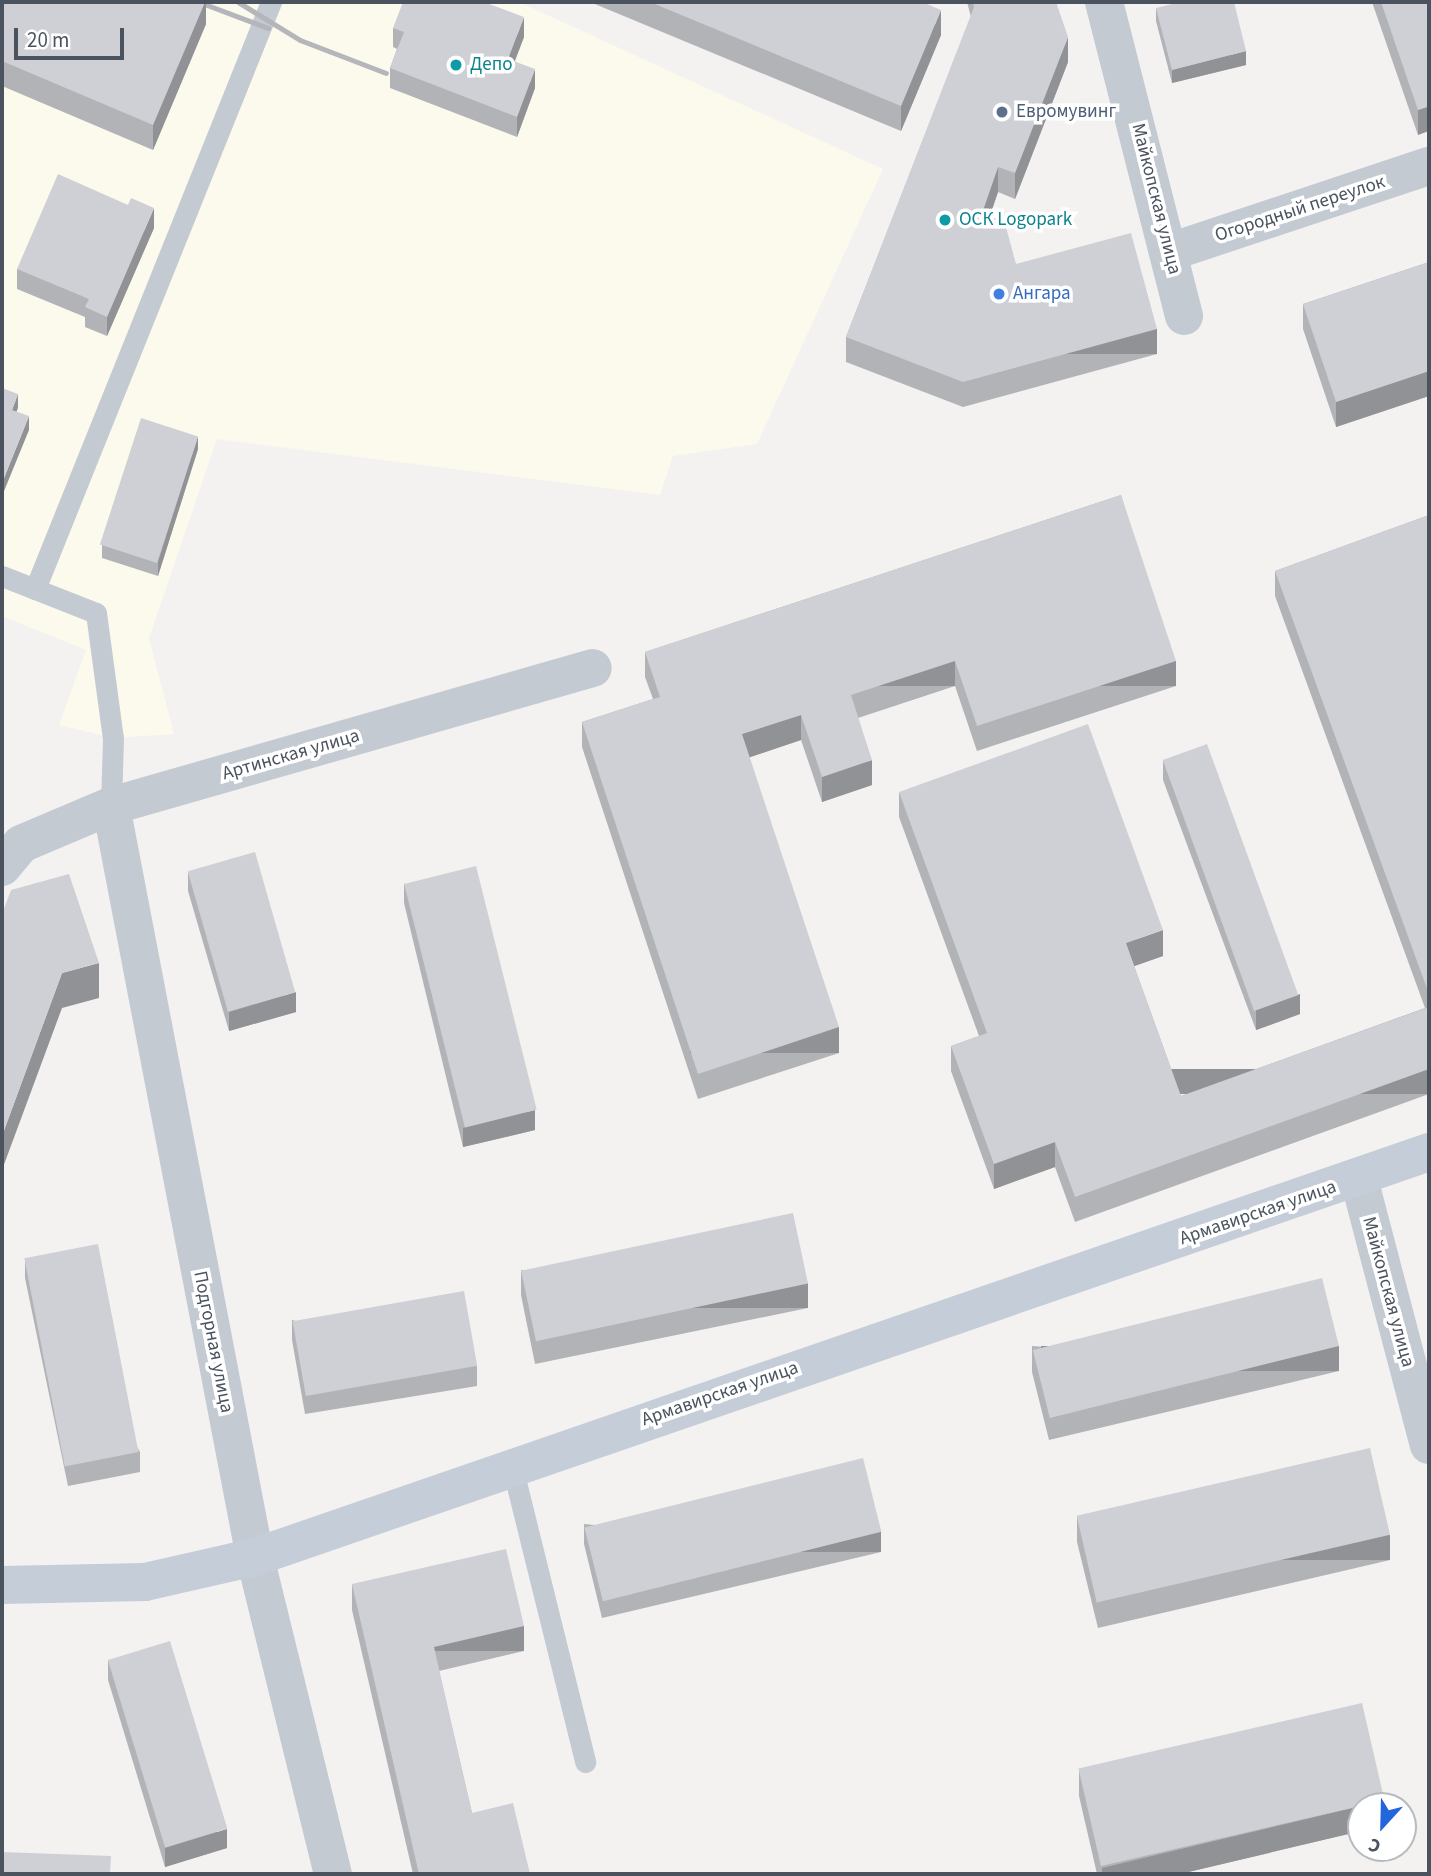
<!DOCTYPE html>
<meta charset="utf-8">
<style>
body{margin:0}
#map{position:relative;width:1431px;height:1876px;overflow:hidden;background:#f3f2f1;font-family:"Source Sans 3",sans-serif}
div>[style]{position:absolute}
.commercial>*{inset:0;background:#fcf9ed}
.service>*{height:21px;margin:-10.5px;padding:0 10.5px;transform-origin:10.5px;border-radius:10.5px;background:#c3cad2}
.minor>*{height:38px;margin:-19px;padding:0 19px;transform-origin:19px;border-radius:19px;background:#c3cad2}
.secondary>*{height:38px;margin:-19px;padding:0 19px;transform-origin:19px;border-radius:19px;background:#c5cdd9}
.rail>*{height:5px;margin:-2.5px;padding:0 2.5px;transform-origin:2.5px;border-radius:2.5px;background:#b4b6bb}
.wall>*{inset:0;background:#b2b3b7}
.shaded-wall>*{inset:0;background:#919295;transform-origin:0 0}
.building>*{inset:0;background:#cfd0d5;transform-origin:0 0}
.dots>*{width:19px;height:19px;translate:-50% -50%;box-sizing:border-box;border:4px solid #fff;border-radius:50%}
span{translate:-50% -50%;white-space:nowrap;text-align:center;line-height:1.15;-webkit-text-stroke:7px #fff;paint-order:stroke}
.culture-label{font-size:19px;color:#0d838f}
.left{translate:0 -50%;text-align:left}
.service-label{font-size:19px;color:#4e5e75}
.street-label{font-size:19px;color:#4a535e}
.shop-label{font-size:19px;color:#366cbe}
.frame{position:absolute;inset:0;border:4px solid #4a535e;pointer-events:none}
.north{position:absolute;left:1347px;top:1792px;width:70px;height:70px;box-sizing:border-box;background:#fff;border:2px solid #b7babf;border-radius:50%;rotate:202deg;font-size:19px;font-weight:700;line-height:28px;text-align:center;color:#4a535e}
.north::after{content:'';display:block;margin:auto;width:24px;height:32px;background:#2265dd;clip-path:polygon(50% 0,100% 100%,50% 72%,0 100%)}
.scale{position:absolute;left:14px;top:28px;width:110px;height:32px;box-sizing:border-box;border:4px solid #4a535e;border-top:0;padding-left:9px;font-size:21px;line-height:24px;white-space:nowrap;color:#4a535e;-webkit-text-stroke:5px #fff;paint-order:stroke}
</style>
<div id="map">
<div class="commercial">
<div style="clip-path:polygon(2px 2px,519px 2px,883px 169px,757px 444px,673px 456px,660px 495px,217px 439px,149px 638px,174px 734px,113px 738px,59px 725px,86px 650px,2px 616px)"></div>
</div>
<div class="service">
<div style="left:2px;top:576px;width:101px;rotate:21.5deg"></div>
<div style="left:96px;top:613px;width:126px;rotate:82.3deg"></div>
<div style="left:113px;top:738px;width:68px;rotate:91.7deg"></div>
<div style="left:35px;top:589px;width:633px;rotate:-68.1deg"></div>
<div style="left:512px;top:1466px;width:305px;rotate:76.1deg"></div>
</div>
<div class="minor">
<div style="left:1104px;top:2px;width:324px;rotate:75.7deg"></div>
<div style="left:1170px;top:252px;width:273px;rotate:-18.4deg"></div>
<div style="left:111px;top:806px;width:765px;rotate:79.15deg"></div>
<div style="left:255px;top:1557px;width:326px;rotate:76.2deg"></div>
<div style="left:2px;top:867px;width:30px;rotate:-50deg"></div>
<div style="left:21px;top:844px;width:98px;rotate:-22.9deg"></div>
<div style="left:111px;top:806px;width:501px;rotate:-15.98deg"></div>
<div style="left:1359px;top:1179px;width:275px;rotate:75.3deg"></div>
</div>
<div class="secondary">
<div style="left:2px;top:1585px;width:143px;rotate:-1.2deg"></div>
<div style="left:145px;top:1582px;width:113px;rotate:-12.8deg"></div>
<div style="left:255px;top:1557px;width:1242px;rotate:-19.03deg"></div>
</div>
<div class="rail">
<div style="left:199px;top:2px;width:74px;rotate:20.6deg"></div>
<div style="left:238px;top:2px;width:73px;rotate:31.5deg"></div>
<div style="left:300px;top:40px;width:92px;rotate:21deg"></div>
</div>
<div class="wall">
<div style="clip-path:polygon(2px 2px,206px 2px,206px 24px,153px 150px,2px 86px)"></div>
<div style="clip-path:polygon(590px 2px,922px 2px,941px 35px,901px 131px)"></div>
<div style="clip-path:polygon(967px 2px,1056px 2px,1068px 62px,1015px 199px,998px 192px,989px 219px,1016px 264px,1157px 354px,963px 407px,846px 362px,846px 337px,971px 17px)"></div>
<div style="clip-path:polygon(1372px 2px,1429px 2px,1418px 135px)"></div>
<div style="clip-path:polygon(1156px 8px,1246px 65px,1172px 83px,1156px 21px)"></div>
<div style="clip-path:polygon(393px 28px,524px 37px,515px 61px,535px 88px,517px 137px,390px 88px,390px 68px,397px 49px,393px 47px)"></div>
<div style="clip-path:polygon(154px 228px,107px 336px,85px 327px,85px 317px,17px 289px,17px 269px)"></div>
<div style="clip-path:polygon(1429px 262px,1429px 396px,1336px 427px,1303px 329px,1303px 304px)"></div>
<div style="clip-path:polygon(198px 449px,158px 576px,102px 558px,102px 545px)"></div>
<div style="clip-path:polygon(1121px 495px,1176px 686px,977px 751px,955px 686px,858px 718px,872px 785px,822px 802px,801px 740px,749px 757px,839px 1053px,698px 1099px,582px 747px,582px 722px,653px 699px,645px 677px,645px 652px)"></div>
<div style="clip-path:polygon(1429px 515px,1429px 1094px,1075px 1222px,1055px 1167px,994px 1189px,951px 1071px,951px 1046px,979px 1036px,899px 817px,899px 792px,1163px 956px,1134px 966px,1181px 1096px,1425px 1008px,1275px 596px,1275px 571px)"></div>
<div style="clip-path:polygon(1163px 760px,1300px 1014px,1256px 1030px,1163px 780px)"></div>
<div style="clip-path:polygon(188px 872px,296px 1012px,229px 1031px,188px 891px)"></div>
<div style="clip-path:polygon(404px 883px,535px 1130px,463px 1147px,404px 903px)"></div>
<div style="clip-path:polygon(25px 1259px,140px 1452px,140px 1472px,68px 1486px,25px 1278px)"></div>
<div style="clip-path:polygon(521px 1270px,808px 1308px,535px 1364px,521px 1295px)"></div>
<div style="clip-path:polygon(292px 1320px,477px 1366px,477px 1386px,305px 1414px,292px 1340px)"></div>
<div style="clip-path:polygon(1032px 1346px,1339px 1371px,1049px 1440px,1032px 1372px)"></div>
<div style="clip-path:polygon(1077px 1516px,1390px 1560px,1098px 1628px,1077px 1542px)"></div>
<div style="clip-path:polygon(584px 1524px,881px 1552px,602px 1618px,584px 1544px)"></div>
<div style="clip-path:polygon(352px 1584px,524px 1651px,439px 1671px,472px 1813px,530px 1874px,413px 1874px,352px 1610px)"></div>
<div style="clip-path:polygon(108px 1660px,227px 1848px,165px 1867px,108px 1680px)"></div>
<div style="clip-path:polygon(1079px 1771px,1385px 1806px,1361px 1806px,1361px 1831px,1180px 1874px,1097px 1874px,1079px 1796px)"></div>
</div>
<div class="shaded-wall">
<div style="clip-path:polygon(205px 2px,206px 2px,206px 24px,153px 150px,153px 125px)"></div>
<div style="clip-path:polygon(941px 10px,941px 35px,901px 131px,901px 106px)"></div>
<div style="clip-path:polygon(524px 17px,524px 37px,508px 78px,508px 59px)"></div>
<div style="clip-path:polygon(1068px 37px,1068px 62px,1015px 199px,1015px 173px)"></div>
<div style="clip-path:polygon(1246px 51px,1246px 65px,1172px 83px,1172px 70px)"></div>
<div style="clip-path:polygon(535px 69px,535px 88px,517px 137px,517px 117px)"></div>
<div style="clip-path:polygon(1429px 106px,1429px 131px,1418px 135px,1418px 110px)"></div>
<div style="clip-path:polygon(998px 167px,998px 192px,979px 247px,979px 222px)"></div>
<div style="clip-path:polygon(154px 208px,154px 228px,107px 336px,107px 317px)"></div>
<div style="left:1157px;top:329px;width:25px;height:201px;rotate:90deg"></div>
<div style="clip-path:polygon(1429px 371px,1429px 396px,1336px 427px,1336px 402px)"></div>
<div style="clip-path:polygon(18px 394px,18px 408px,12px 423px,12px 410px)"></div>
<div style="clip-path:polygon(29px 416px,29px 430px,2px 496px,2px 483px)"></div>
<div style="clip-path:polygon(198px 436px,198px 449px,158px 576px,158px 562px)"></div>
<div style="left:955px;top:661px;width:25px;height:109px;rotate:90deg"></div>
<div style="left:1176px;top:661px;width:25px;height:209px;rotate:90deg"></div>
<div style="clip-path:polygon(801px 715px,801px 740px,742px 760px,742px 734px)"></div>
<div style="clip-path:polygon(872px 760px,872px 785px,822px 802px,822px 777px)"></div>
<div style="clip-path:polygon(1163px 930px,1163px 956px,1126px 969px,1126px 943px)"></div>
<div style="clip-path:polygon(99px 963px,99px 998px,62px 1008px,2px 1170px,2px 1136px,62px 973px)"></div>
<div style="clip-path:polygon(296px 992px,296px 1012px,229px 1031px,229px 1012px)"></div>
<div style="clip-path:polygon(1300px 994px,1300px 1014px,1256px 1030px,1256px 1010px)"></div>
<div style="left:839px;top:1027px;width:26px;height:149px;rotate:90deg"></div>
<div style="left:1429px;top:1069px;width:25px;height:376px;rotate:90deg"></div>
<div style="clip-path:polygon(535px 1110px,535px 1130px,463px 1147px,463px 1128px)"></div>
<div style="clip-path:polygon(1055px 1142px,1055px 1167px,994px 1189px,994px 1164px)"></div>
<div style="left:808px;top:1283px;width:25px;height:279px;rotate:90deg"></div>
<div style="left:1339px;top:1346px;width:25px;height:298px;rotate:90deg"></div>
<div style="left:881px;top:1532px;width:20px;height:287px;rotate:90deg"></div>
<div style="left:1390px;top:1535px;width:25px;height:300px;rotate:90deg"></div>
<div style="left:524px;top:1626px;width:25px;height:92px;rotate:90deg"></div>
<div style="clip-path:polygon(1385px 1800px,1385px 1806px,1361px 1806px)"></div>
<div style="clip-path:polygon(1361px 1806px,1361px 1831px,1180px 1874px,1102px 1874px,1102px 1868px)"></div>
<div style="clip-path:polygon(227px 1829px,227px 1848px,165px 1867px,165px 1848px)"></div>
</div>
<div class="building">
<div style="clip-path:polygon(2px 2px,205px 2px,153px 125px,2px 61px)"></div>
<div style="clip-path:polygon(403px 2px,484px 2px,524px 17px,508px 59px,535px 69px,517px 117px,390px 68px,404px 32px,393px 28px)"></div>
<div style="clip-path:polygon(650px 2px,922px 2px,941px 10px,901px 106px)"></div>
<div style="clip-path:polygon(973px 2px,1056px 2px,1068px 37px,1015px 173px,998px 167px,979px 222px,1003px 216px,1016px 264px,1131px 233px,1157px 329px,963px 382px,846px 337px,974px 7px)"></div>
<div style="clip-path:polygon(1180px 2px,1234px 2px,1246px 51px,1172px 70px,1156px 8px)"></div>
<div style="clip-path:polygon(1381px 2px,1429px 2px,1429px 106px,1418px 110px)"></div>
<div style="clip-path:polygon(58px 174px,128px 205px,131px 198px,154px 208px,107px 317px,85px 307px,89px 299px,17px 269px)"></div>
<div style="clip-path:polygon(1429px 262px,1429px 371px,1336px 402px,1303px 304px)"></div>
<div style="clip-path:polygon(2px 388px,18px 394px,12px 410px,29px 416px,2px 483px)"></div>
<div style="left:141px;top:418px;width:60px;height:133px;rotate:18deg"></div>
<div style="clip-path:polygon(1121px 495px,1176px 661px,977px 726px,955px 661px,851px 695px,872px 760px,822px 777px,801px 715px,742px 734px,839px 1027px,698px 1074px,582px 722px,660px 697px,645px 652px)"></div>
<div style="clip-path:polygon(1429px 515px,1429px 994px,1275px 571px)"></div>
<div style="clip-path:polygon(1088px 724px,1163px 930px,1126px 943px,1181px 1096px,1429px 1007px,1429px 1069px,1075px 1197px,1055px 1142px,994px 1164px,951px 1046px,987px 1033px,899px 792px)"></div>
<div style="left:1207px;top:744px;width:267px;height:47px;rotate:70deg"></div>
<div style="left:255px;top:852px;width:146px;height:70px;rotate:74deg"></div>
<div style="left:476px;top:866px;width:251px;height:74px;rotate:76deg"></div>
<div style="clip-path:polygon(69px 874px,99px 963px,62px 973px,2px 1136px,2px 914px,11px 890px)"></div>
<div style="left:793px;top:1213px;width:72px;height:278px;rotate:78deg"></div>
<div style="left:98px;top:1244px;width:212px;height:75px;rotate:79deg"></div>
<div style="left:1322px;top:1278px;width:70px;height:298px;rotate:76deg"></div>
<div style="left:464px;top:1291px;width:76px;height:174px;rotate:80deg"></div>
<div style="left:1370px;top:1448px;width:89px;height:301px;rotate:77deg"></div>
<div style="left:863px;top:1458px;width:76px;height:287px;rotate:76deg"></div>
<div style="clip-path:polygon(506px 1549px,524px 1626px,434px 1647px,472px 1813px,513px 1803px,530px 1874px,419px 1874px,352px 1584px)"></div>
<div style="left:170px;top:1641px;width:196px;height:65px;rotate:73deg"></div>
<div style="left:1362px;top:1703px;width:100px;height:291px;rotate:77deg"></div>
<div style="clip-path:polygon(2px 1852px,111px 1856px,110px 1874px,2px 1874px)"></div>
</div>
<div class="dots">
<div style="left:456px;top:65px;background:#0f9aa8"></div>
<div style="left:1002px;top:112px;background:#5c6f8a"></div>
<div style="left:945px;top:220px;background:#0f9aa8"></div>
<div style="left:999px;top:294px;background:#3f7fe0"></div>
</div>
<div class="culture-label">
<span class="left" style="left:470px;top:65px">Депо</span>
<span class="left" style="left:959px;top:220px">ОСК Logopark</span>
</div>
<div class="service-label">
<span class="left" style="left:1016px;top:112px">Евромувинг</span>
</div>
<div class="street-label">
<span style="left:1156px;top:199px;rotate:76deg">Майкопская улица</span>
<span style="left:1300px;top:209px;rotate:-18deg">Огородный переулок</span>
<span style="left:291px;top:755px;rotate:-16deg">Артинская улица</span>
<span style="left:1258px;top:1213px;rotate:-19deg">Армавирская улица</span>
<span style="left:1388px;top:1292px;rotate:75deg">Майкопская улица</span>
<span style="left:213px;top:1342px;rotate:79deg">Подгорная улица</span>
<span style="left:720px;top:1394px;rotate:-19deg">Армавирская улица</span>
</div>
<div class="shop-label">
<span class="left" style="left:1013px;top:294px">Ангара</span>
</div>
<div class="frame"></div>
<div class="north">С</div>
<div class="scale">20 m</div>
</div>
